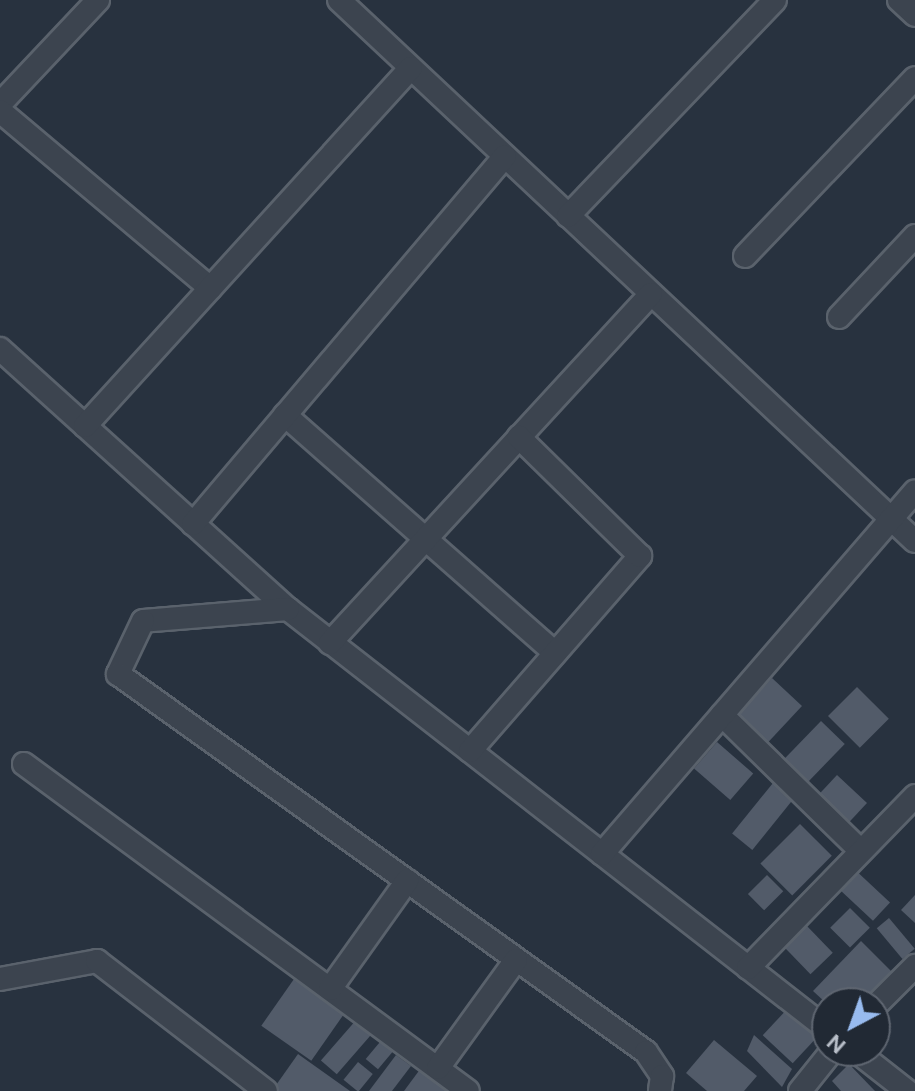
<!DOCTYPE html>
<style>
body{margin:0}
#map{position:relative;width:915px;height:1091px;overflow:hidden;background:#28323f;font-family:"DM Sans",sans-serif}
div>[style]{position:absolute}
.building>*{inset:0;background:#525b69;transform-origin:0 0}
.roads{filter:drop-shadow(2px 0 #5a626c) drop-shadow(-2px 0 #5a626c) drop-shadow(0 2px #5a626c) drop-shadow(0 -2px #5a626c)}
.minor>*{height:22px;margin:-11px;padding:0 11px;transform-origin:11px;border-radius:11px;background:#3c444f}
span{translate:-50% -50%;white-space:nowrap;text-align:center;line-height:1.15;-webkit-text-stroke:8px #212934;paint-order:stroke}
.north{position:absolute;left:811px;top:987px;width:80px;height:80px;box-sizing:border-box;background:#212934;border:2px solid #5e6570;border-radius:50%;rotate:221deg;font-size:22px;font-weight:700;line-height:32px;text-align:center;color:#b9bfc9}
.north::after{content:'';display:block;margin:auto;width:28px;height:36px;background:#98bbef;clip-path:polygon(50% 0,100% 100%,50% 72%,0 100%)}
</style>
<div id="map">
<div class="building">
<div style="left:772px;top:678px;width:41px;height:51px;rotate:43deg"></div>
<div style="left:857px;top:687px;width:45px;height:41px;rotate:45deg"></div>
<div style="left:821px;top:721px;width:33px;height:55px;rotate:44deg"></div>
<div style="left:717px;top:742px;width:48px;height:35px;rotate:41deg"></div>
<div style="left:837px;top:775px;width:41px;height:27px;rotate:43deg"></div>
<div style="left:773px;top:783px;width:26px;height:65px;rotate:39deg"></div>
<div style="left:800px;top:824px;width:45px;height:56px;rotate:45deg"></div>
<div style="left:852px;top:867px;width:52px;height:25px;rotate:43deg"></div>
<div style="left:767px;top:875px;width:23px;height:27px;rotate:45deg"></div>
<div style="clip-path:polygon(915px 895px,915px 923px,901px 910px)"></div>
<div style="left:850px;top:908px;width:28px;height:28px;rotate:45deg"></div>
<div style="left:889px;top:918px;width:40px;height:16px;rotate:50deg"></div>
<div style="left:805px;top:924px;width:40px;height:31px;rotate:46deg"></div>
<div style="clip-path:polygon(861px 941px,892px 972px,862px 1003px,826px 1003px,813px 991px)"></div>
<div style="left:294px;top:979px;width:61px;height:57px;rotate:35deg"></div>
<div style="left:790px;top:1006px;width:41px;height:40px;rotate:43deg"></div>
<div style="left:357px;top:1019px;width:21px;height:55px;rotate:41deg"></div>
<div style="clip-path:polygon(754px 1035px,792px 1069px,782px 1087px,747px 1051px)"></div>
<div style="left:385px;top:1036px;width:16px;height:30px;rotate:40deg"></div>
<div style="clip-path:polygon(714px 1040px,757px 1076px,744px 1091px,707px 1091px,686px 1073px)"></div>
<div style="clip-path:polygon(298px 1054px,350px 1091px,278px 1091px,274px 1088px)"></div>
<div style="clip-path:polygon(396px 1055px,411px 1066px,392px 1091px,369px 1091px)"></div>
<div style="left:358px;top:1062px;width:19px;height:23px;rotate:39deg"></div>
<div style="clip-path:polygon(849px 1064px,875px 1091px,841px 1091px,832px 1081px)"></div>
<div style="clip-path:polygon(421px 1068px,449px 1089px,448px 1091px,404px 1091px)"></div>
</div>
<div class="roads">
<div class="minor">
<div style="left:339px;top:0;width:790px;rotate:43.21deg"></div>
<div style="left:899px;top:0;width:22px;rotate:43deg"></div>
<div style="left:0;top:104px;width:143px;rotate:-46.7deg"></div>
<div style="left:0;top:111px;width:275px;rotate:40.1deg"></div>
<div style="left:568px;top:216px;width:299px;rotate:-46.2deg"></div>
<div style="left:745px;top:256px;width:246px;rotate:-46.3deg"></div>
<div style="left:839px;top:317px;width:111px;rotate:-46.8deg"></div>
<div style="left:0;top:349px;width:388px;rotate:42.1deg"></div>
<div style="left:288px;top:609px;width:683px;rotate:37.93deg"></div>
<div style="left:285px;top:415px;width:360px;rotate:41.4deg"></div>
<div style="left:85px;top:426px;width:484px;rotate:-47.7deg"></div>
<div style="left:193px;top:524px;width:482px;rotate:-49.7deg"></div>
<div style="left:288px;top:609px;width:145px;rotate:175.3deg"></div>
<div style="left:143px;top:621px;width:59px;rotate:115.3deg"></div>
<div style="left:118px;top:674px;width:649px;rotate:35.6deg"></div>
<div style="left:646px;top:1052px;width:29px;rotate:56deg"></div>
<div style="left:662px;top:1076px;width:15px;rotate:98deg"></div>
<div style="left:330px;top:643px;width:474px;rotate:-47.4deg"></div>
<div style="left:722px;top:715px;width:194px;rotate:44.4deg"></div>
<div style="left:470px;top:751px;width:259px;rotate:-48.9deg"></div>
<div style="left:640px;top:556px;width:170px;rotate:-135.5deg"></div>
<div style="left:24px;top:764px;width:551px;rotate:36.37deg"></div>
<div style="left:602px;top:854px;width:479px;rotate:-49.2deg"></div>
<div style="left:748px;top:968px;width:240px;rotate:-45.8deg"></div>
<div style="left:0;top:979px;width:99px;rotate:-10.5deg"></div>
<div style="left:97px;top:961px;width:213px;rotate:37.6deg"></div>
<div style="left:330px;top:989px;width:133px;rotate:-54.5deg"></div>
<div style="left:875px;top:1006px;width:57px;rotate:-45deg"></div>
<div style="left:856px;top:1051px;width:65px;rotate:38.1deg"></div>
<div style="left:438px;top:1068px;width:133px;rotate:-54.2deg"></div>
<div style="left:800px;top:1091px;width:51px;rotate:-51.3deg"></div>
</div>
</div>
<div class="north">N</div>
</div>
